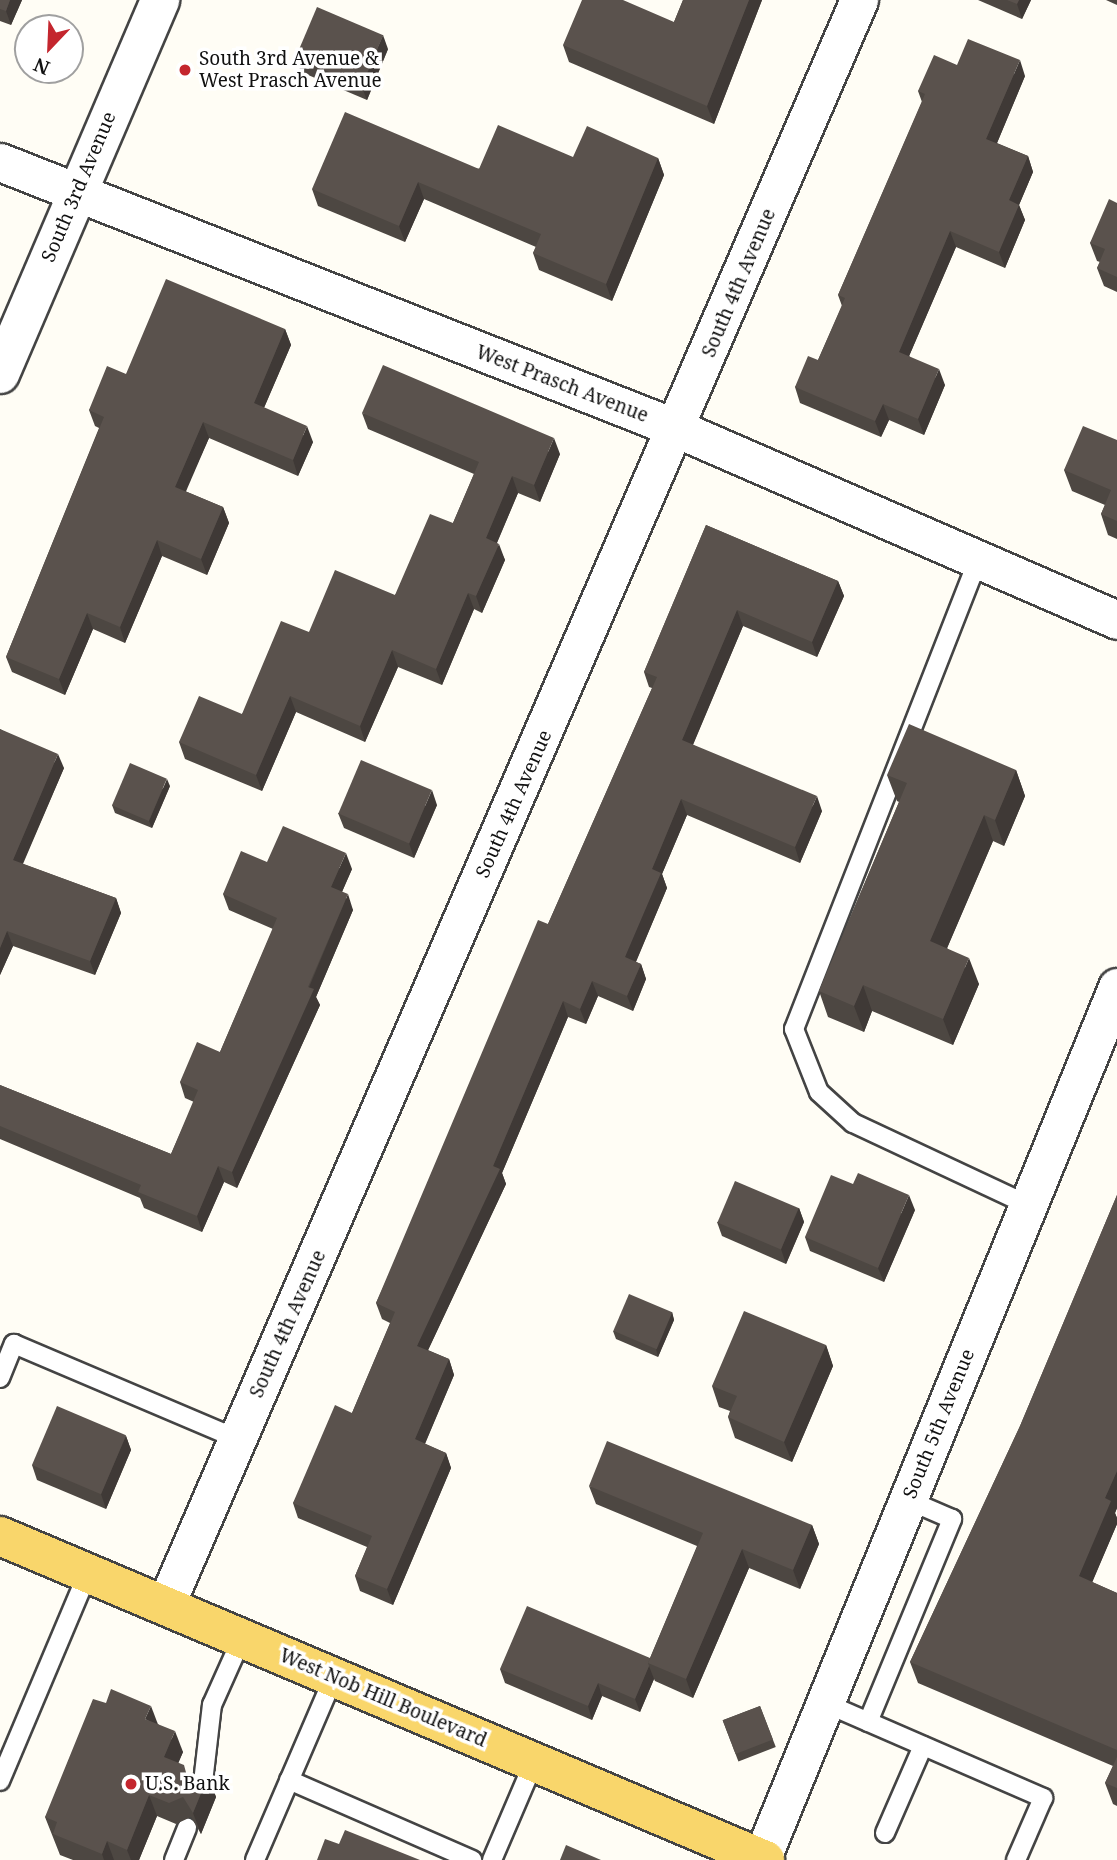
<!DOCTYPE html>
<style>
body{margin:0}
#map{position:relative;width:1117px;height:1860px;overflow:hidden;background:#fffdf5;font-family:"Noto Serif",serif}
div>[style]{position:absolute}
.roads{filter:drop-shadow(2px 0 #444) drop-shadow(-2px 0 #444) drop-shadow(0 2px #444) drop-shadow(0 -2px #444)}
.service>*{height:18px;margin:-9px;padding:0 9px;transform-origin:9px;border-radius:9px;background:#fff}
.minor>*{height:37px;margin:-18.5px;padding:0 18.5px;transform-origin:18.5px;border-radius:18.5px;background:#fff}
.tertiary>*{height:38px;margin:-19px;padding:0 19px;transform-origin:19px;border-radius:19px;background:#fff}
.primary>*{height:38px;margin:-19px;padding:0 19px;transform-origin:19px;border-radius:19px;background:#f9d66b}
.wall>*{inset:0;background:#4d4742;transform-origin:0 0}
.shaded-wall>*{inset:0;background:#3f3936}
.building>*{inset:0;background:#5a524d;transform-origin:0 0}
.dots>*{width:19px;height:19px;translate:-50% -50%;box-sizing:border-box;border:4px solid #fff;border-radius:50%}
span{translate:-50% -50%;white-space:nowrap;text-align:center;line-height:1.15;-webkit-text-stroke:7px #fff;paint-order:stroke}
.poi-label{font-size:19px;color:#111}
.left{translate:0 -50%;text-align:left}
.street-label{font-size:19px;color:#111}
.north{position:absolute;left:14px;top:14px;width:70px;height:70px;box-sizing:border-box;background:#fff;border:2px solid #a0a0a0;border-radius:50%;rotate:203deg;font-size:19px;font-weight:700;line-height:28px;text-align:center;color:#111}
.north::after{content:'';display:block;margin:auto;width:24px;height:32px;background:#c4262e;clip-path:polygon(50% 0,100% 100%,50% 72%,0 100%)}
</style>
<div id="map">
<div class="roads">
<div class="service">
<div style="left:978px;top:560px;width:504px;rotate:111.42deg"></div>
<div style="left:794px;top:1029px;width:68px;rotate:68.4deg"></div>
<div style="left:819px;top:1092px;width:46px;rotate:42.4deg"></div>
<div style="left:853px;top:1123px;width:193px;rotate:25.1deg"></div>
<div style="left:0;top:1378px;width:37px;rotate:-68deg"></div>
<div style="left:14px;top:1344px;width:243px;rotate:23deg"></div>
<div style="left:825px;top:1703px;width:238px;rotate:23.5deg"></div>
<div style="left:1043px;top:1798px;width:68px;rotate:113.5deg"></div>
<div style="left:868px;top:1722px;width:220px;rotate:-67.5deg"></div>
<div style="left:952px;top:1519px;width:48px;rotate:-156.6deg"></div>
<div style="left:289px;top:1780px;width:200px;rotate:23.6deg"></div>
<div style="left:0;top:1781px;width:226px;rotate:-67.1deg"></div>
<div style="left:202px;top:1791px;width:87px;rotate:-83.4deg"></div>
<div style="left:212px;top:1705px;width:73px;rotate:-65.9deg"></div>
<div style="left:885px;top:1833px;width:95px;rotate:-66.4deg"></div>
<div style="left:174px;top:1860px;width:35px;rotate:-68deg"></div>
<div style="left:255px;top:1860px;width:199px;rotate:-66.7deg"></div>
<div style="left:492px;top:1860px;width:107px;rotate:-66.8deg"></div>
</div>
<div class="minor">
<div style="left:0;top:162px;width:729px;rotate:21.49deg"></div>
<div style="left:678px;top:429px;width:479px;rotate:23.5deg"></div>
<div style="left:165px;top:1606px;width:1750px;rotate:-66.63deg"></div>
<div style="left:761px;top:1860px;width:943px;rotate:-67.81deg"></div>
</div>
<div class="tertiary">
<div style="left:0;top:374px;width:407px;rotate:-66.8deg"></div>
</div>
<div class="primary">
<div style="left:0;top:1536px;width:831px;rotate:22.95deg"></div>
</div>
</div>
<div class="wall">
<div style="clip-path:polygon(0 0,22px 0,11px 25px,0 21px)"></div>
<div style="clip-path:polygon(683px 0,762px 0,714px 124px,569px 62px,563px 45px,674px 22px)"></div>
<div style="clip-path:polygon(978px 0,1031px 0,1022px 19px)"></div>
<div style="clip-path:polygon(1106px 0,1117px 0,1117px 5px)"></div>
<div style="clip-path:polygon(388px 49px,367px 100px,301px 72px,295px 57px)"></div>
<div style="clip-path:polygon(957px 65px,1025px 76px,997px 143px,1028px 156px,1033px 172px,1019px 205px,1025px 220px,1005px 268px,956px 247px,909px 356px,945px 385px,924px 435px,889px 420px,881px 437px,800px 403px,795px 387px,818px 360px,842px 306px,838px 295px,922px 102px,918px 91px)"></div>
<div style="clip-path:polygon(573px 157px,658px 158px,664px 175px,612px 301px,539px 270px,533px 253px,536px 247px,424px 199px,405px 242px,318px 206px,312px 189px)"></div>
<div style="clip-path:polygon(1117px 203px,1117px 292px,1104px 286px,1097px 268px,1100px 262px,1097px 261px,1090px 243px)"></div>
<div style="clip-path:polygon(285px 329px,291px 345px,264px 408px,313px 442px,298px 476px,209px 438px,185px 491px,223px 507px,229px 523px,207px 575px,162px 556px,125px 643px,93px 629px,65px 695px,12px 672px,6px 657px,99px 428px,95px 426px,89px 410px,126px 374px)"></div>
<div style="clip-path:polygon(362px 413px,560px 454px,540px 502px,518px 493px,497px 543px,505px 560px,482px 613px,474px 609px,442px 685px,398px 667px,365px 742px,296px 712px,262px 791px,185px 759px,179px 742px,242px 714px,309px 632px,395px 595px,453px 523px,474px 474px,368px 429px)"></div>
<div style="clip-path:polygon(1117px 440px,1117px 539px,1108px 535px,1101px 514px,1105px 505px,1072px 491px,1064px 470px)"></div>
<div style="clip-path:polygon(706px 525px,838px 581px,844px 596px,817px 657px,743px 626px,693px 745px,822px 811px,800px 863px,687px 815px,662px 874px,667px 888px,636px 962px,641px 964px,646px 979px,633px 1011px,598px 996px,586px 1024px,568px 1017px,502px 1173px,506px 1184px,428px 1350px,449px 1359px,454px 1375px,425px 1444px,446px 1453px,451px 1468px,393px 1605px,360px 1591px,355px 1576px,367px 1547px,298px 1518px,293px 1503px,352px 1413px,390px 1323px,382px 1319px,376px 1303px,548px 924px,652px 688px,649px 687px,644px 672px)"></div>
<div style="clip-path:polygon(0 729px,64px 768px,23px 864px,116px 898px,121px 913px,95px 975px,13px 946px,0 975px)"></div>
<div style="clip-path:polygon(1016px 770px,1025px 796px,1004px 846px,993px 841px,947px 948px,979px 984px,953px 1045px,872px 1011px,864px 1032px,828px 1017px,819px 991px,899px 802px,897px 801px,887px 775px)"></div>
<div style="clip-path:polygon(170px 786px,152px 828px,115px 813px,112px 805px)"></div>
<div style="clip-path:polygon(437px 805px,414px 858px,344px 828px,338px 813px)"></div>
<div style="clip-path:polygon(267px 862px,352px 869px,342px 892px,353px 910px,316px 997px,320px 1005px,237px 1188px,224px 1182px,202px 1232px,144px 1208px,140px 1198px,0 1139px,0 1085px,171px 1154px,194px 1102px,185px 1098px,180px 1082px,220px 1052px,273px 929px,229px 910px,223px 894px)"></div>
<div style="clip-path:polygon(1117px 1195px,1117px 1508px,1115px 1513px,1117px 1518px,1117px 1524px,1092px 1582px,1117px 1593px,1117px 1806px,1113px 1804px,1105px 1783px,1113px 1766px,918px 1683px,910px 1662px,1020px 1426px)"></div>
<div style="clip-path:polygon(799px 1208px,804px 1222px,786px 1264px,722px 1236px,717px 1222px)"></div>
<div style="clip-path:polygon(915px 1210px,884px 1282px,810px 1251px,805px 1237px)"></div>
<div style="clip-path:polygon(672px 1312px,674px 1320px,658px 1357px,616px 1339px,613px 1331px)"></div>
<div style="clip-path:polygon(826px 1345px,833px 1366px,792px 1462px,735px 1438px,728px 1417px,730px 1411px,719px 1407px,712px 1386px)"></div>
<div style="clip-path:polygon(126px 1436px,131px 1450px,106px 1509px,37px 1480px,32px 1465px)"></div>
<div style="clip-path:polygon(589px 1486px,812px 1525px,819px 1544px,800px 1589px,749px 1568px,693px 1698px,655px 1681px,654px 1679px,640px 1712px,602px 1696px,592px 1720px,505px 1683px,500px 1669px,650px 1658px,697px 1546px,596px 1504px)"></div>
<div style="left:760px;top:1706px;width:44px;height:40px;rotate:69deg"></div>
<div style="clip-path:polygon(158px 1724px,183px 1752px,178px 1763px,189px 1780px,208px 1776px,216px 1797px,201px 1834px,191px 1817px,176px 1824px,157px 1816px,139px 1860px,73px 1860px,60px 1855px,45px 1817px)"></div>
</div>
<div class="shaded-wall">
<div style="clip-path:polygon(10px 0,22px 0,11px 25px,6px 11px)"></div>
<div style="clip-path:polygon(749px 0,762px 0,714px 124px,707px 106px)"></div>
<div style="clip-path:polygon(1019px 0,1031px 0,1022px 19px,1017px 4px)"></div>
<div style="clip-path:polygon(383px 35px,388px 49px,367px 100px,361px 85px)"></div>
<div style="clip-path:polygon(1020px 60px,1025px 76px,992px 155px,986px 139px)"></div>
<div style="clip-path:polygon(1028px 156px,1033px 172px,1019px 205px,1025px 220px,1005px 268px,999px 252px,1009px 200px)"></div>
<div style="clip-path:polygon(658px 158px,664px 175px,612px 301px,606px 284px)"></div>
<div style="clip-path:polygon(418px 182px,424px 199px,405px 242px,399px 226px)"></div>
<div style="clip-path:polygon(950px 231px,956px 247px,904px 368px,899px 352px)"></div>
<div style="clip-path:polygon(285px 329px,291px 345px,259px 419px,254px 403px)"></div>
<div style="clip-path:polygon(939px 369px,945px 385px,924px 435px,918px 419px)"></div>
<div style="clip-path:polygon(883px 404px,889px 420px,881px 437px,875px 421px)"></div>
<div style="clip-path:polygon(203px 422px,209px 438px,181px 503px,175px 487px)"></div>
<div style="clip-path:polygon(307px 426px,313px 442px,298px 476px,293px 460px)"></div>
<div style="clip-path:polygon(554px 438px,560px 454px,540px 502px,534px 485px)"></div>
<div style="clip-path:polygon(512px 476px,518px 493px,492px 554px,486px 538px)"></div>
<div style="clip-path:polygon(223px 507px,229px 523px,207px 575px,201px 559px)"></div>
<div style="clip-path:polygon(157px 540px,162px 556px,125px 643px,120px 627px)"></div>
<div style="clip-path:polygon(499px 544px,505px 560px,482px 613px,476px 596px)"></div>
<div style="clip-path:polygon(838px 581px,844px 596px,817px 657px,812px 642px)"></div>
<div style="clip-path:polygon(468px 593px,474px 609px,442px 685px,436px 669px)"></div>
<div style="clip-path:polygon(737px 610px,743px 626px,688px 756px,682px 740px)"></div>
<div style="clip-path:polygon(87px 613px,93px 629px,65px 695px,59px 679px)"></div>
<div style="clip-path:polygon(392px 650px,398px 667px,365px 742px,360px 726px)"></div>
<div style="clip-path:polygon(290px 696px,296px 712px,262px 791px,256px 775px)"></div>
<div style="clip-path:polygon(58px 754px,64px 768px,18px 874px,13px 860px)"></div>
<div style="clip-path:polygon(1016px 770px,1025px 796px,1004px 846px,995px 820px)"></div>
<div style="clip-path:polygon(167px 779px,170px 786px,152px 828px,149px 821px)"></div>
<div style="clip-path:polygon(432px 790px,437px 805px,414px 858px,409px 843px)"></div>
<div style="clip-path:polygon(817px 796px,822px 811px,800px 863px,795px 847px)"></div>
<div style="clip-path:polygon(681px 799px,687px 815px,662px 874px,667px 888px,631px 973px,625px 957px,652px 869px)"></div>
<div style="clip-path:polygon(984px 815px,993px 841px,939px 967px,930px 941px)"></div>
<div style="clip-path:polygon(346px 853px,352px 869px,337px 903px,331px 887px)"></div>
<div style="clip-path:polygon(348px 894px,353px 910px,316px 997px,320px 1005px,237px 1188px,232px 1172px)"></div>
<div style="clip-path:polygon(116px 898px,121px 913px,95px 975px,90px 961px)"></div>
<div style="clip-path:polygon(7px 931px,13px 946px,0 975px,0 948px)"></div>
<div style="clip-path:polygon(969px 958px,979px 984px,953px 1045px,943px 1019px)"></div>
<div style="clip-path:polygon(641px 964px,646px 979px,633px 1011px,627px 996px)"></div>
<div style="clip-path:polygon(592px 981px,598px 996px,586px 1024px,580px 1009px)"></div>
<div style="clip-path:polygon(863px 985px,872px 1011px,864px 1032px,854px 1006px)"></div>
<div style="clip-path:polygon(563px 1001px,568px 1017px,502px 1173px,506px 1184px,423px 1361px,417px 1346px)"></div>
<div style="clip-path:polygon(218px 1166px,224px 1182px,202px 1232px,197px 1216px)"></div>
<div style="clip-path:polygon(909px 1195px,915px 1210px,884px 1282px,878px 1268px)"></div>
<div style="clip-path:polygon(799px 1208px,804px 1222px,786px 1264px,781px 1249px)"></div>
<div style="clip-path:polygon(672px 1312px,674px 1320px,658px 1357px,656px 1349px)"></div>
<div style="clip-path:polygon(826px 1345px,833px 1366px,792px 1462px,784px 1442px)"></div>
<div style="clip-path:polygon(449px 1359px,454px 1375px,420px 1455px,415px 1439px)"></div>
<div style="clip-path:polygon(126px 1436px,131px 1450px,106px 1509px,101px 1494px)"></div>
<div style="clip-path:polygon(446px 1453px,451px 1468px,393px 1605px,387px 1589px)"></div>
<div style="clip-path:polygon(1117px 1471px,1117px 1508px,1115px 1513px,1117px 1518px,1117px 1524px,1086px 1597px,1079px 1576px,1105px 1498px)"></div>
<div style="clip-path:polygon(812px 1525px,819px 1544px,800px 1589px,793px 1570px)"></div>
<div style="clip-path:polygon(742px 1549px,749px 1568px,693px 1698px,686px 1679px)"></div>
<div style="clip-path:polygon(649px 1666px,654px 1679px,640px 1712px,635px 1699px)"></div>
<div style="clip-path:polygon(598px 1683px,602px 1696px,592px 1720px,588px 1706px)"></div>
<div style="clip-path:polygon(151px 1706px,159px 1727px,145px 1719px)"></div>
<div style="clip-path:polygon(175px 1731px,183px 1752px,172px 1778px,164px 1757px)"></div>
<div style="clip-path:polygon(208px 1776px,216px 1797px,201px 1834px,193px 1813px)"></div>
<div style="clip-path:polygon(149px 1795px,157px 1816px,139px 1860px,131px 1860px,127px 1850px)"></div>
<div style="clip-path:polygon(107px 1841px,114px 1860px,104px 1860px,102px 1854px)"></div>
</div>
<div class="building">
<div style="clip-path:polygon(0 0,10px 0,6px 11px,0 9px)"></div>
<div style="clip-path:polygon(582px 0,623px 0,674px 22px,683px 0,749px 0,707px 106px,563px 45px)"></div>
<div style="clip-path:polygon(1007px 0,1019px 0,1017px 4px)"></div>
<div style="left:317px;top:7px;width:72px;height:55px;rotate:23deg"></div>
<div style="clip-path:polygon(968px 39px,1020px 60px,986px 139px,1028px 156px,1009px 200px,1019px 205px,999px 252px,950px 231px,899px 352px,939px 369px,918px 419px,883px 404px,875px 421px,795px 387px,808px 356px,818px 360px,845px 298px,838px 295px,925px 94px,918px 91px,934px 55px,957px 65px)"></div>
<div style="clip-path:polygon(345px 112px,479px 169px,498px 125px,573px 157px,587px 126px,658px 158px,606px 284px,533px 253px,541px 234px,418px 182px,399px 226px,312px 189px)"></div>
<div style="clip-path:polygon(1109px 199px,1117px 203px,1117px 277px,1097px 268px,1105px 249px,1090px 243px)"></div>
<div style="clip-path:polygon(166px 279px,285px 329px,254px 403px,307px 426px,293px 460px,203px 422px,175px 487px,223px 507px,201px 559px,157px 540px,120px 627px,87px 613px,59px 679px,6px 657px,104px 417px,89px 410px,107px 366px,126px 374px)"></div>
<div style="clip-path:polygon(383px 365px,554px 438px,534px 485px,512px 476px,486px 538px,499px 544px,476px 596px,468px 593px,436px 669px,392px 650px,360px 726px,290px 696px,256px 775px,179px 742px,199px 696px,242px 714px,281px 621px,309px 632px,335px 570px,395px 595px,430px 514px,453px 523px,479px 462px,362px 413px)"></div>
<div style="clip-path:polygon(1083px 426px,1117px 440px,1117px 521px,1101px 514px,1111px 490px,1064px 470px)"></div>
<div style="clip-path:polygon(706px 525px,838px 581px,812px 642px,737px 610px,682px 740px,817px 796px,795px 847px,681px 799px,652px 869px,661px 873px,625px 957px,641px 964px,627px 996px,592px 981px,580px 1009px,563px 1001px,493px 1166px,500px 1169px,417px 1346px,449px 1359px,415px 1439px,446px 1453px,387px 1589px,355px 1576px,372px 1536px,293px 1503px,335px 1405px,352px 1413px,395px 1312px,376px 1303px,538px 920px,548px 924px,657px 677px,644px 672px)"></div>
<div style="clip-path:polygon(909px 724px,1016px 770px,995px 820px,984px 815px,930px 941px,969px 958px,943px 1019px,863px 985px,854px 1006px,819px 991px,907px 783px,887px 775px)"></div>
<div style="clip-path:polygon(0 729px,58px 754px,13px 860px,116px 898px,90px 961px,7px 931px,0 948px)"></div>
<div style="left:361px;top:760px;width:77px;height:58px;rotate:23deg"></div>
<div style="left:130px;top:763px;width:40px;height:46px;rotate:23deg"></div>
<div style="clip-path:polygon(283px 826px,346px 853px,331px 887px,348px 894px,308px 987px,314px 989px,232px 1172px,218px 1166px,197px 1216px,138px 1192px,141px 1185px,0 1126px,0 1085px,171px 1154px,198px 1090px,180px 1082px,197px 1042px,220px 1052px,277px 918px,223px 894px,241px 851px,267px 862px)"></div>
<div style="clip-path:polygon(858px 1173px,909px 1195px,878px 1268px,805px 1237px,831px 1175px,853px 1184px)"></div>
<div style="left:735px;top:1181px;width:69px;height:45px;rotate:23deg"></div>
<div style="clip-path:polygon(1117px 1195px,1117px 1471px,1105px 1498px,1111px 1501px,1079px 1576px,1117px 1593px,1117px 1750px,910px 1662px,1020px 1426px)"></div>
<div style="left:629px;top:1294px;width:47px;height:40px;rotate:23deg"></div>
<div style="clip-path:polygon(744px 1311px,826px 1345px,784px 1442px,728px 1417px,737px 1396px,712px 1386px)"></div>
<div style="left:57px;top:1406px;width:75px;height:64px;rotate:23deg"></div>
<div style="clip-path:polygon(607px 1441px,812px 1525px,793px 1570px,742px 1549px,686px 1679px,648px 1663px,703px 1533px,589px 1486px)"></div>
<div style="clip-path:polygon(527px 1606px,650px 1658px,648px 1663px,649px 1666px,635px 1699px,598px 1683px,588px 1706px,500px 1669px)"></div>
<div style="clip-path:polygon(111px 1689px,151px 1706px,145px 1719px,175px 1731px,164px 1757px,184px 1765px,188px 1780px,208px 1776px,193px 1813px,183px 1797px,169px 1803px,149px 1795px,127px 1850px,107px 1841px,102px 1854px,53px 1834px,57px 1822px,45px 1817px,93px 1699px,106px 1703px)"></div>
<div style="left:760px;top:1706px;width:36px;height:40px;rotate:69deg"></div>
<div style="clip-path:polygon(1117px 1757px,1117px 1788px,1105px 1783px)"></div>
<div style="clip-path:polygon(345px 1830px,420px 1860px,317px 1860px,325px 1839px,339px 1844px)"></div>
<div style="clip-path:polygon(566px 1845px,601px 1860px,560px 1860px)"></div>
</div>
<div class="dots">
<div style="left:185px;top:70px;background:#c4262e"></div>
<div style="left:131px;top:1784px;background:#c4262e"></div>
</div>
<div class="poi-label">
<span class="left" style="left:199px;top:70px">South 3rd Avenue &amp;<br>West Prasch Avenue</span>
<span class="left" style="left:145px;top:1784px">U.S. Bank</span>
</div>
<div class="street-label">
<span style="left:79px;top:187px;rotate:-67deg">South 3rd Avenue</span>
<span style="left:739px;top:283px;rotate:-67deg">South 4th Avenue</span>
<span style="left:562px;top:384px;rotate:21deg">West Prasch Avenue</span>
<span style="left:514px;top:804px;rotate:-66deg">South 4th Avenue</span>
<span style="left:288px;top:1324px;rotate:-66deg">South 4th Avenue</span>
<span style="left:939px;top:1424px;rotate:-68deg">South 5th Avenue</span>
<span style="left:383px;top:1698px;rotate:23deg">West Nob Hill Boulevard</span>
</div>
<div class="north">N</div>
</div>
